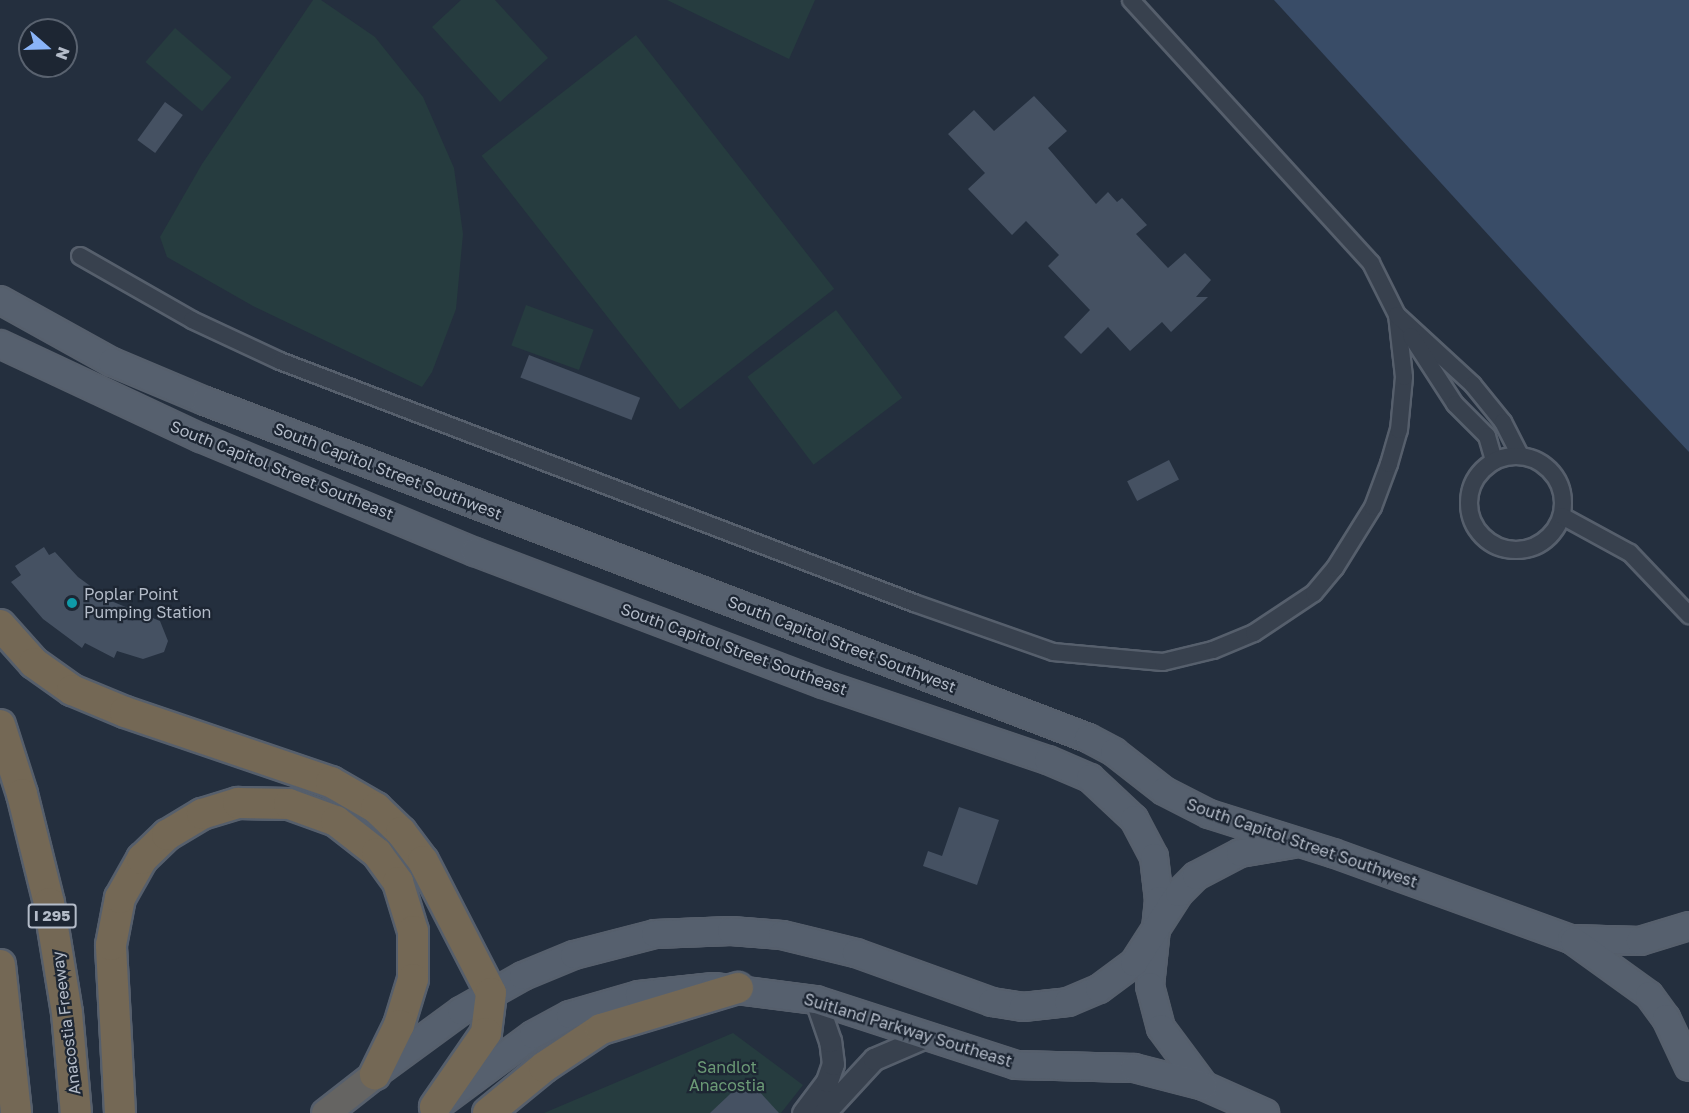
<!DOCTYPE html>
<style>
body{margin:0}
#map{position:relative;width:1689px;height:1113px;overflow:hidden;background:#242f3e;font-family:"Golos Text",sans-serif}
div>[style]{position:absolute}
.green>*{inset:0;background:#263c3f;transform-origin:0 0}
.water>*{inset:0;background:#394c67}
.building>*{inset:0;background:#455162;transform-origin:0 0}
.roads{filter:drop-shadow(2px 0 #565f6c) drop-shadow(-2px 0 #565f6c) drop-shadow(0 2px #565f6c) drop-shadow(0 -2px #565f6c)}
.minor>*{height:16px;margin:-8px;padding:0 8px;transform-origin:8px;border-radius:8px;background:#38414e}
.minor>.ring{margin:-8px;padding:0;box-sizing:content-box;background:none;border:16px solid #38414e;border-radius:50%}
.tertiary>*{height:21px;margin:-10.5px;padding:0 10.5px;transform-origin:10.5px;border-radius:10.5px;background:#38414e}
.primary>*{height:26px;margin:-13px;padding:0 13px;transform-origin:13px;border-radius:13px;background:#56606e}
.trunk>*{height:27px;margin:-13.5px;padding:0 13.5px;transform-origin:13.5px;border-radius:13.5px;background:#656462}
.motorway>*{height:30px;margin:-15px;padding:0 15px;transform-origin:15px;border-radius:15px;background:#746855}
.dots>*{width:16px;height:16px;translate:-50% -50%;box-sizing:border-box;border:3px solid #1d2633;border-radius:50%}
span{translate:-50% -50%;white-space:nowrap;text-align:center;line-height:1.15;-webkit-text-stroke:4.5px #1d2633;paint-order:stroke}
.shield-label span{padding:2px 4px;background:#1d2633;border:2px solid;border-radius:4px;-webkit-text-stroke-width:0}
.shield-label{font-size:15px;color:#b4bcc9;font-weight:700}
.street-label{font-size:16px;color:#b4bcc9}
.poi-label{font-size:16px;color:#b4bcc9}
.left{translate:0 -50%;text-align:left}
.park-label{font-size:16px;color:#6b9a76}
.north{position:absolute;left:18px;top:18px;width:60px;height:60px;box-sizing:border-box;background:#1d2633;border:2px solid #59626f;border-radius:50%;rotate:110deg;font-size:16px;font-weight:700;line-height:24px;text-align:center;color:#b4bcc9}
.north::after{content:'';display:block;margin:auto;width:21px;height:27px;background:#8ab4f8;clip-path:polygon(50% 0,100% 100%,50% 72%,0 100%)}
</style>
<div id="map">
<div class="green">
<div style="clip-path:polygon(313px 0,321px 0,375px 37px,423px 97px,454px 168px,463px 234px,456px 309px,432px 372px,422px 387px,253px 306px,167px 257px,160px 237px,202px 164px)"></div>
<div style="clip-path:polygon(461px 0,495px 0,548px 58px,500px 102px,432px 27px)"></div>
<div style="clip-path:polygon(667px 0,815px 0,789px 59px)"></div>
<div style="left:175px;top:28px;width:75px;height:45px;rotate:41deg"></div>
<div style="left:636px;top:35px;width:322px;height:196px;rotate:52deg"></div>
<div style="left:526px;top:305px;width:72px;height:43px;rotate:20deg"></div>
<div style="left:836px;top:310px;width:110px;height:111px;rotate:53deg"></div>
<div style="clip-path:polygon(733px 1033px,803px 1085px,781px 1113px,544px 1113px)"></div>
</div>
<div class="water">
<div style="clip-path:polygon(1274px 0,1689px 0,1689px 452px,1587px 343px)"></div>
</div>
<div class="building">
<div style="clip-path:polygon(1034px 96px,1067px 131px,1048px 148px,1096px 204px,1108px 192px,1117px 202px,1122px 198px,1147px 225px,1136px 234px,1168px 268px,1185px 253px,1211px 280px,1196px 297px,1208px 297px,1171px 332px,1162px 322px,1130px 351px,1108px 327px,1081px 354px,1064px 337px,1090px 310px,1048px 266px,1059px 255px,1026px 221px,1012px 235px,968px 189px,985px 173px,948px 134px,974px 110px,994px 131px)"></div>
<div style="left:165px;top:102px;width:22px;height:47px;rotate:36deg"></div>
<div style="left:529px;top:355px;width:119px;height:24px;rotate:21deg"></div>
<div style="left:1169px;top:460px;width:22px;height:47px;rotate:63deg"></div>
<div style="clip-path:polygon(44px 547px,49px 555px,55px 552px,78px 577px,111px 601px,160px 621px,168px 641px,164px 652px,143px 659px,117px 651px,114px 658px,85px 643px,82px 648px,43px 619px,11px 582px,21px 575px,15px 566px)"></div>
<div style="clip-path:polygon(959px 807px,999px 820px,977px 885px,923px 866px,928px 851px,942px 856px)"></div>
<div style="clip-path:polygon(747px 1078px,779px 1113px,710px 1113px)"></div>
</div>
<div class="roads">
<div class="minor">
<div style="left:80px;top:256px;width:129px;rotate:29.7deg"></div>
<div style="left:192px;top:320px;width:97px;rotate:25deg"></div>
<div style="left:280px;top:361px;width:679px;rotate:20.89deg"></div>
<div style="left:914px;top:603px;width:147px;rotate:19.4deg"></div>
<div style="left:1053px;top:652px;width:110px;rotate:5.2deg"></div>
<div style="left:1163px;top:662px;width:51px;rotate:-13.5deg"></div>
<div style="left:1213px;top:650px;width:44px;rotate:-22.5deg"></div>
<div style="left:1254px;top:633px;width:72px;rotate:-33.7deg"></div>
<div style="left:1314px;top:593px;width:33px;rotate:-50deg"></div>
<div style="left:1335px;top:568px;width:72px;rotate:-58.1deg"></div>
<div style="left:1373px;top:507px;width:46px;rotate:-69.6deg"></div>
<div style="left:1389px;top:464px;width:35px;rotate:-74deg"></div>
<div style="left:1399px;top:430px;width:53px;rotate:-84.6deg"></div>
<div style="left:1404px;top:377px;width:62px;rotate:-96.4deg"></div>
<div style="left:1397px;top:315px;width:58px;rotate:-116.6deg"></div>
<div style="left:1371px;top:263px;width:356px;rotate:-132.4deg"></div>
<div style="left:1397px;top:315px;width:103px;rotate:42.6deg"></div>
<div style="left:1473px;top:385px;width:48px;rotate:51deg"></div>
<div style="left:1503px;top:422px;width:37px;rotate:63deg"></div>
<div style="left:1411px;top:336px;width:81px;rotate:57.1deg"></div>
<div style="left:1455px;top:404px;width:45px;rotate:45deg"></div>
<div style="left:1487px;top:436px;width:26px;rotate:74deg"></div>
<div class="ring" style="left:1469px;top:456px;width:78px;height:78px"></div>
<div style="left:1562px;top:516px;width:77px;rotate:28.6deg"></div>
<div style="left:1630px;top:553px;width:86px;rotate:46.4deg"></div>
</div>
<div class="tertiary">
<div style="left:803px;top:1113px;width:40px;rotate:-53deg"></div>
<div style="left:827px;top:1081px;width:18px;rotate:-71deg"></div>
<div style="left:833px;top:1064px;width:23px;rotate:-97deg"></div>
<div style="left:830px;top:1041px;width:43px;rotate:-108.9deg"></div>
<div style="left:824px;top:1113px;width:74px;rotate:-47.2deg"></div>
<div style="left:874px;top:1059px;width:53px;rotate:-23.2deg"></div>
</div>
<div class="primary">
<div style="left:0;top:300px;width:128px;rotate:29deg"></div>
<div style="left:112px;top:362px;width:101px;rotate:22.8deg"></div>
<div style="left:205px;top:401px;width:945px;rotate:20.89deg"></div>
<div style="left:1088px;top:738px;width:30px;rotate:28deg"></div>
<div style="left:1114px;top:752px;width:63px;rotate:38deg"></div>
<div style="left:1164px;top:791px;width:51px;rotate:27.1deg"></div>
<div style="left:1209px;top:814px;width:130px;rotate:17.5deg"></div>
<div style="left:1333px;top:853px;width:253px;rotate:19.9deg"></div>
<div style="left:1571px;top:939px;width:69px;rotate:1.7deg"></div>
<div style="left:1640px;top:941px;width:51px;rotate:-17deg"></div>
<div style="left:0;top:344px;width:222px;rotate:25.1deg"></div>
<div style="left:201px;top:438px;width:297px;rotate:22.6deg"></div>
<div style="left:475px;top:552px;width:372px;rotate:20.8deg"></div>
<div style="left:823px;top:684px;width:237px;rotate:18.7deg"></div>
<div style="left:1048px;top:760px;width:46px;rotate:23.2deg"></div>
<div style="left:1090px;top:778px;width:60px;rotate:43deg"></div>
<div style="left:1134px;top:819px;width:43px;rotate:62.2deg"></div>
<div style="left:1154px;top:857px;width:43px;rotate:83.4deg"></div>
<div style="left:1159px;top:900px;width:86px;rotate:96deg"></div>
<div style="left:1150px;top:986px;width:43px;rotate:75.3deg"></div>
<div style="left:1161px;top:1028px;width:72px;rotate:53.4deg"></div>
<div style="left:1204px;top:1086px;width:67px;rotate:23.9deg"></div>
<div style="left:1574px;top:941px;width:92px;rotate:35.8deg"></div>
<div style="left:1649px;top:995px;width:29px;rotate:54deg"></div>
<div style="left:1666px;top:1018px;width:54px;rotate:64.9deg"></div>
<div style="left:375px;top:1074px;width:107px;rotate:-36.2deg"></div>
<div style="left:461px;top:1011px;width:71px;rotate:-29.4deg"></div>
<div style="left:523px;top:976px;width:55px;rotate:-22.4deg"></div>
<div style="left:574px;top:955px;width:84px;rotate:-14.5deg"></div>
<div style="left:655px;top:934px;width:76px;rotate:-2.3deg"></div>
<div style="left:731px;top:931px;width:51px;rotate:4.5deg"></div>
<div style="left:782px;top:935px;width:76px;rotate:13.7deg"></div>
<div style="left:856px;top:953px;width:145px;rotate:19.8deg"></div>
<div style="left:992px;top:1002px;width:31px;rotate:9deg"></div>
<div style="left:1023px;top:1007px;width:45px;rotate:-6.3deg"></div>
<div style="left:1068px;top:1002px;width:34px;rotate:-23deg"></div>
<div style="left:1099px;top:989px;width:44px;rotate:-36.6deg"></div>
<div style="left:1134px;top:963px;width:83px;rotate:-57.3deg"></div>
<div style="left:1179px;top:893px;width:24px;rotate:-45deg"></div>
<div style="left:1196px;top:876px;width:50px;rotate:-27.6deg"></div>
<div style="left:1240px;top:853px;width:54px;rotate:-9.6deg"></div>
<div style="left:445px;top:1100px;width:109px;rotate:-36.5deg"></div>
<div style="left:533px;top:1035px;width:42px;rotate:-28.4deg"></div>
<div style="left:570px;top:1015px;width:72px;rotate:-16.2deg"></div>
<div style="left:639px;top:995px;width:75px;rotate:-6.1deg"></div>
<div style="left:714px;top:987px;width:103px;rotate:7.3deg"></div>
<div style="left:816px;top:1000px;width:210px;rotate:18deg"></div>
<div style="left:1016px;top:1065px;width:118px;rotate:1.5deg"></div>
<div style="left:1134px;top:1068px;width:72px;rotate:14.4deg"></div>
</div>
<div class="trunk">
<div style="left:325px;top:1113px;width:63px;rotate:-38deg"></div>
</div>
<div class="motorway">
<div style="left:0;top:625px;width:51px;rotate:48.2deg"></div>
<div style="left:34px;top:663px;width:47px;rotate:35.4deg"></div>
<div style="left:72px;top:690px;width:57px;rotate:22.5deg"></div>
<div style="left:125px;top:712px;width:218px;rotate:18.8deg"></div>
<div style="left:331px;top:782px;width:52px;rotate:30deg"></div>
<div style="left:376px;top:808px;width:35px;rotate:44deg"></div>
<div style="left:401px;top:832px;width:36px;rotate:53deg"></div>
<div style="left:423px;top:861px;width:148px;rotate:62.7deg"></div>
<div style="left:491px;top:993px;width:40px;rotate:97.1deg"></div>
<div style="left:486px;top:1033px;width:90px;rotate:124.6deg"></div>
<div style="left:0;top:725px;width:72px;rotate:72.3deg"></div>
<div style="left:22px;top:794px;width:112px;rotate:76.1deg"></div>
<div style="left:49px;top:903px;width:111px;rotate:80.7deg"></div>
<div style="left:67px;top:1013px;width:100px;rotate:84.9deg"></div>
<div style="left:0;top:965px;width:149px;rotate:83.8deg"></div>
<div style="left:120px;top:1113px;width:168px;rotate:-93.1deg"></div>
<div style="left:111px;top:945px;width:48px;rotate:-79.2deg"></div>
<div style="left:120px;top:898px;width:45px;rotate:-60.6deg"></div>
<div style="left:142px;top:859px;width:35px;rotate:-44deg"></div>
<div style="left:167px;top:835px;width:41px;rotate:-31deg"></div>
<div style="left:202px;top:814px;width:38px;rotate:-17deg"></div>
<div style="left:238px;top:803px;width:51px;rotate:1.1deg"></div>
<div style="left:289px;top:804px;width:50px;rotate:19.9deg"></div>
<div style="left:336px;top:821px;width:52px;rotate:38deg"></div>
<div style="left:377px;top:853px;width:36px;rotate:54deg"></div>
<div style="left:398px;top:882px;width:51px;rotate:73deg"></div>
<div style="left:413px;top:931px;width:48px;rotate:90deg"></div>
<div style="left:413px;top:979px;width:48px;rotate:106.9deg"></div>
<div style="left:399px;top:1025px;width:55px;rotate:116.1deg"></div>
<div style="left:488px;top:1113px;width:72px;rotate:-39.4deg"></div>
<div style="left:544px;top:1067px;width:69px;rotate:-33.7deg"></div>
<div style="left:601px;top:1029px;width:143px;rotate:-16.7deg"></div>
</div>
</div>
<div class="dots">
<div style="left:72px;top:603px;background:#0f9aa8"></div>
</div>
<div class="shield-label">
<span style="left:52px;top:916px">I 295</span>
</div>
<div class="street-label">
<span style="left:282px;top:470px;rotate:22deg">South Capitol Street Southeast</span>
<span style="left:388px;top:471px;rotate:21deg">South Capitol Street Southwest</span>
<span style="left:842px;top:644px;rotate:21deg">South Capitol Street Southwest</span>
<span style="left:734px;top:649px;rotate:20deg">South Capitol Street Southeast</span>
<span style="left:1302px;top:843px;rotate:19deg">South Capitol Street Southwest</span>
<span style="left:66px;top:1023px;rotate:-97deg">Anacostia Freeway</span>
<span style="left:908px;top:1030px;rotate:17deg">Suitland Parkway Southeast</span>
</div>
<div class="poi-label">
<span class="left" style="left:84px;top:603px">Poplar Point<br>Pumping Station</span>
</div>
<div class="park-label">
<span style="left:727px;top:1076px">Sandlot<br>Anacostia</span>
</div>
<div class="north">N</div>
</div>
